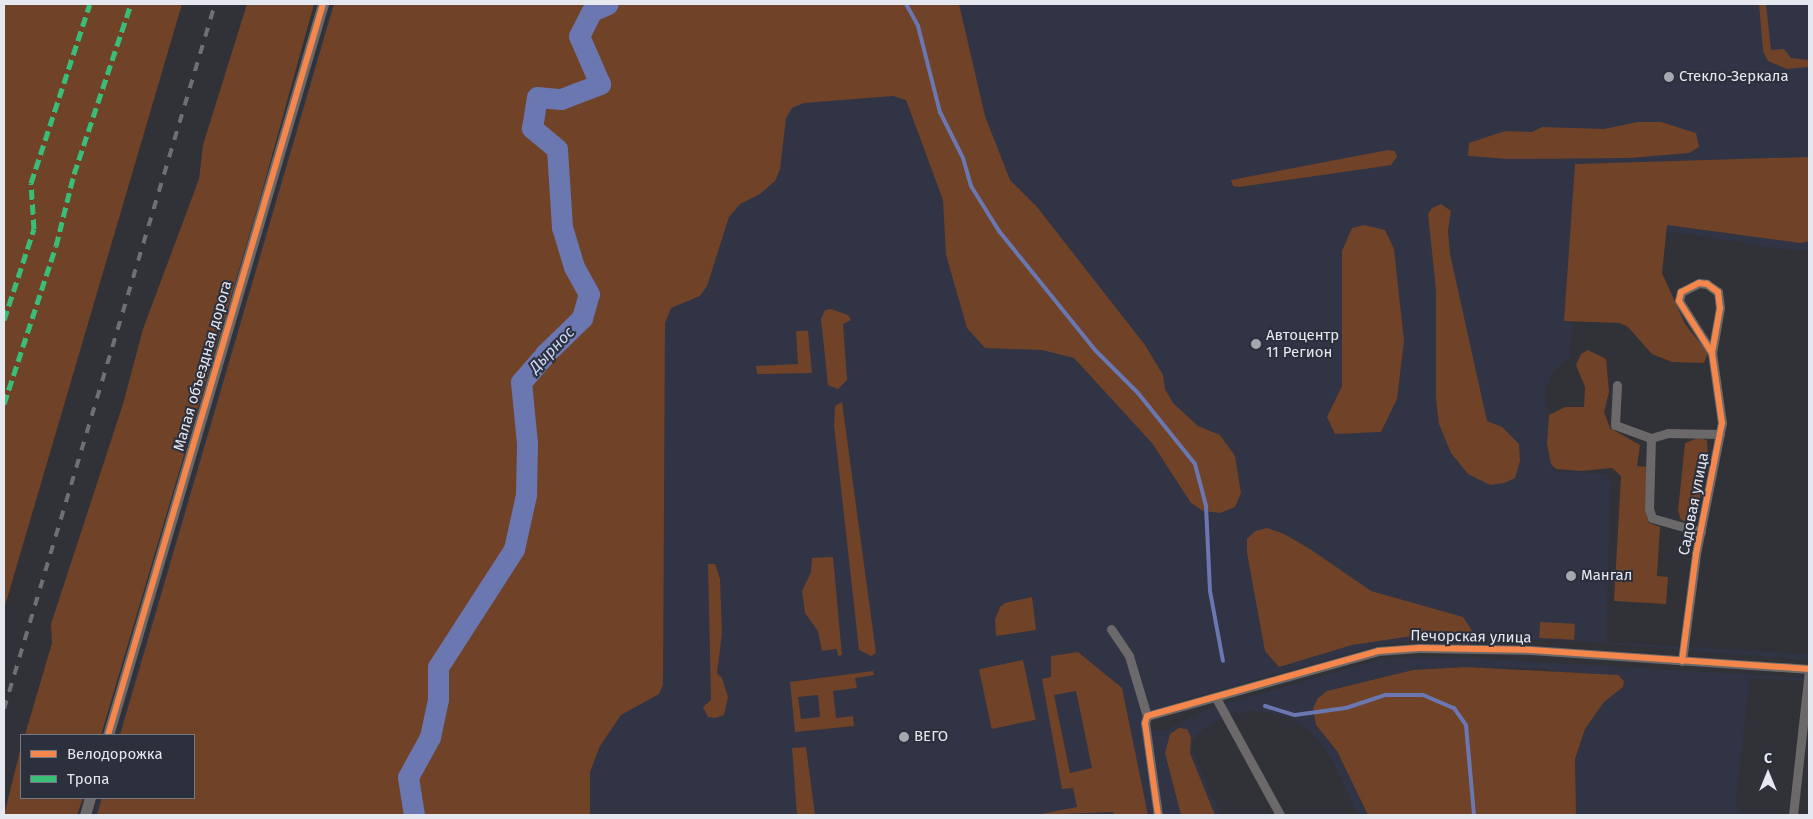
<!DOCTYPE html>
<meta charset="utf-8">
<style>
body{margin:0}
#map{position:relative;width:1813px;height:819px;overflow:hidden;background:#303238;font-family:"Fira Sans",sans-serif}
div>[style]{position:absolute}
.built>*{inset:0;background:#303444}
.green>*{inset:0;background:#704228;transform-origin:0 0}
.stream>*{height:4px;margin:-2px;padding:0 2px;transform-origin:2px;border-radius:2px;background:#6a77b0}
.river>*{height:21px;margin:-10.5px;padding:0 10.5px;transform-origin:10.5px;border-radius:10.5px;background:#6a77b0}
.minor>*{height:9px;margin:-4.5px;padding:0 4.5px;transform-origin:4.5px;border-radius:4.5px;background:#6b6969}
.tertiary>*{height:11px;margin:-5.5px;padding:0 5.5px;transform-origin:5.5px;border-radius:5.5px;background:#6b6969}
.rail>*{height:4px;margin-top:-2px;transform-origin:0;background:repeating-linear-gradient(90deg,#706f71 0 9px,transparent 0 18px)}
.quiet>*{height:5px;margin-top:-2.5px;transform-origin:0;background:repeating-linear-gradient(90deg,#3abd76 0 10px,transparent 0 15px)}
.cycleway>*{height:6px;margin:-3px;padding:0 3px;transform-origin:3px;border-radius:3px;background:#f5874c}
.dots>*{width:14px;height:14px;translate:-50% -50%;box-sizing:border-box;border:2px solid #2c303c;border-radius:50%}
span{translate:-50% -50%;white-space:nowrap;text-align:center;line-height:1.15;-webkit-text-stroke:4px #2c303c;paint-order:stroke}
.poi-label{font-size:15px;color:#e6e8f0}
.left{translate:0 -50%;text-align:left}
.street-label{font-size:15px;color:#e6e8f0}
.water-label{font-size:16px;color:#cbd5f9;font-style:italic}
.frame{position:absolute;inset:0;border:5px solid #e6e8f0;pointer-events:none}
.legend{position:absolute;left:20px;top:734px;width:175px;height:65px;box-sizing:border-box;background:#2c303c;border:1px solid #767a84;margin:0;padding:6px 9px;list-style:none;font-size:15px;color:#e6e8f0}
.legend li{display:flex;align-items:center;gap:10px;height:25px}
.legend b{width:25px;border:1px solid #767a84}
.north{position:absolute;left:1743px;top:749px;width:50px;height:50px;-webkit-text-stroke:4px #2c303c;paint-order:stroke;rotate:0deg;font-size:14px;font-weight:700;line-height:20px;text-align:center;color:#e6e8f0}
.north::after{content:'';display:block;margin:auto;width:18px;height:22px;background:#e6e8f0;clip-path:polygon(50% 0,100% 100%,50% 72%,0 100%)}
</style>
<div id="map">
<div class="built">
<div style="clip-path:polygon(332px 4px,1809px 4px,1809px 250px,1795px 251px,1675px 232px,1651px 236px,1573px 313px,1570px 356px,1554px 371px,1545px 390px,1554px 471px,1605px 474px,1611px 479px,1606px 642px,1809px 654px,1809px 660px,1558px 640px,1419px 640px,1377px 646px,1187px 699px,1153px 716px,1150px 726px,1154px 731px,1164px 731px,1205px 710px,1381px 659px,1402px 657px,1457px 657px,1809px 678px,1809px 681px,1754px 678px,1749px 681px,1736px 803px,1740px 812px,1750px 815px,1576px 815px,1575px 759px,1585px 729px,1604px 702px,1623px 687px,1544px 669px,1466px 667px,1413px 670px,1327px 691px,1318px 698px,1316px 725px,1337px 751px,1368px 815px,1358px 815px,1332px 759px,1311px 731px,1286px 717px,1259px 711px,1236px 712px,1203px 729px,1192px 741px,1192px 751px,1221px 815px,1215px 815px,1190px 753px,1191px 737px,1187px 729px,1165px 753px,1181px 815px,94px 815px,99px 798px,194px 798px,194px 735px,118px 735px)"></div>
</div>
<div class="green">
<div style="clip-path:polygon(4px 4px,182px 4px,4px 609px)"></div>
<div style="clip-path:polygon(247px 4px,314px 4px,260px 199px,101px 735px,25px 735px,52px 643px,51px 624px,123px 404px,143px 329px,199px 179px,203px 145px)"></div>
<div style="clip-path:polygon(334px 4px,959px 4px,985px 116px,1010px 180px,1037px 207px,1145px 345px,1163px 375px,1165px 389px,1173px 403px,1198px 426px,1220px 435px,1235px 456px,1241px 493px,1235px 507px,1220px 513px,1203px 511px,1191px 503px,1152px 443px,1074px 358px,1042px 350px,985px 348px,967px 328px,946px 255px,943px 200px,906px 100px,893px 96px,804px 103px,792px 108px,786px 118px,780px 169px,775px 181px,760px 194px,740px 204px,729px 217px,707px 286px,700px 296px,671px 308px,665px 323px,663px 685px,659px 694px,621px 715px,600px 746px,590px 772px,590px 815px,97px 815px,102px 798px,194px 798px,194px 735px,120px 735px)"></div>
<div style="clip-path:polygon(1759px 4px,1766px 4px,1771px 50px,1784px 49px,1791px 58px,1809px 60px,1809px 67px,1787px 69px,1768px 61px,1763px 51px)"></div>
<div style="clip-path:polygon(1638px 122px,1661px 122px,1696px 133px,1699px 147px,1689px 153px,1629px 158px,1509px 159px,1468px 156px,1469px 143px,1505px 131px,1532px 132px,1542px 127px,1604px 129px)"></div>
<div style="clip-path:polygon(1388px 150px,1395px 151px,1397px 157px,1391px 165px,1378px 167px,1239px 187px,1233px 186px,1231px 180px)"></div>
<div style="clip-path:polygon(1809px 157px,1809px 241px,1801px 243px,1667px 225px,1662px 273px,1685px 324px,1708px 353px,1704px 363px,1672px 362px,1652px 354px,1628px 327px,1620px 323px,1564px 321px,1575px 164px)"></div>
<div style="clip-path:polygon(1441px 204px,1451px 211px,1448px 231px,1450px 254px,1487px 421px,1502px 427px,1519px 444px,1520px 461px,1515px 478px,1504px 483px,1490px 485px,1468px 474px,1451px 453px,1439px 424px,1436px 399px,1436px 290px,1428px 214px,1432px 208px)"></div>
<div style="clip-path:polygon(1364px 225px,1385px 230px,1394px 249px,1404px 341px,1397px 399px,1381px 432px,1335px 434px,1327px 417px,1342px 386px,1342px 251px,1352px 228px)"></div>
<div style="clip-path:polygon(831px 309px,848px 315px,851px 320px,843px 324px,847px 380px,838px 389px,828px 385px,821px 319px,825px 310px)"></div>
<div style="clip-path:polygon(796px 331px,808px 331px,812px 373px,757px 374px,756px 366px,798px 364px)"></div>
<div style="clip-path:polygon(1588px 350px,1606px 359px,1609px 392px,1604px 412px,1610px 428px,1640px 445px,1637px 466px,1647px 467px,1646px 513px,1649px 523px,1660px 527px,1657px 576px,1668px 577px,1666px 604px,1614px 601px,1621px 476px,1612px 468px,1581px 471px,1556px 469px,1551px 464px,1547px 444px,1549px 415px,1565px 407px,1584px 407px,1585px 387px,1576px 365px,1581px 354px)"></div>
<div style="clip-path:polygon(842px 402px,876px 653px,871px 656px,859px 650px,834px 425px,835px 406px)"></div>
<div style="clip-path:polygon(1698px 438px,1707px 440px,1708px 457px,1697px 513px,1691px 523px,1681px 520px,1678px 511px,1685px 443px)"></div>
<div style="clip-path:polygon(1267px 528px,1284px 534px,1310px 549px,1371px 591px,1463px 617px,1475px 635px,1419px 635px,1352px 645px,1279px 667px,1265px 651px,1247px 553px,1247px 539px,1255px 531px)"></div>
<div style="clip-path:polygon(833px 557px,842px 655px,838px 656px,837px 649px,822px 651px,818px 631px,805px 613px,802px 591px,811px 572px,812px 558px)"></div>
<div style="clip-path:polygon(708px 564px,715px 564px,720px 579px,722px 633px,717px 673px,722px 678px,728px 697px,724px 715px,715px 718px,708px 717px,703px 707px,711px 700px)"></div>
<div style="clip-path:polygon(1032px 597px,1036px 630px,996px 636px,995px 620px,1000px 607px,1005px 603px)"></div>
<div style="left:1540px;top:622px;width:35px;height:16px;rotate:3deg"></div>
<div style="clip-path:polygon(evenodd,1078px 652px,1122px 688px,1148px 815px,1114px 815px,1113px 812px,1036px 815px,1077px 807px,1073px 788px,1062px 789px,1042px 679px,1051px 677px,1051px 656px,1078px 652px,1076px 691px,1092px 768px,1070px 773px,1054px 695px,1076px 691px)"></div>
<div style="left:1023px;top:660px;width:61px;height:45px;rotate:78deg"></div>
<div style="clip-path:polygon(1466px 667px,1618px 675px,1624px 681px,1623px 687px,1604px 702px,1585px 729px,1575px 759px,1576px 815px,1368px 815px,1337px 751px,1316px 725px,1313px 708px,1318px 698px,1327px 691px,1413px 670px)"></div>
<div style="clip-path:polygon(evenodd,873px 671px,874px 675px,855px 678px,857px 688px,833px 691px,836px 718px,853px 716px,854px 726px,795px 732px,790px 682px,873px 671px,818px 695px,820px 717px,801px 719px,798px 697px,818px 695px)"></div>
<div style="clip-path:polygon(1179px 728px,1187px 729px,1191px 737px,1190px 753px,1215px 815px,1181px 815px,1165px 753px,1170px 734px)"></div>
<div style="clip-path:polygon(21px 747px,21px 798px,83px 798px,77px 815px,4px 815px)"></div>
<div style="clip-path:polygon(806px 747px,815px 815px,797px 815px,792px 748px)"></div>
</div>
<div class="stream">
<div style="left:906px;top:4px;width:25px;rotate:61deg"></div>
<div style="left:918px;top:26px;width:89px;rotate:75.7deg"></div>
<div style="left:940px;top:112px;width:51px;rotate:63.4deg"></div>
<div style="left:963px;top:158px;width:29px;rotate:74deg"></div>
<div style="left:971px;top:186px;width:53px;rotate:58.1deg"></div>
<div style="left:999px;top:231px;width:154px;rotate:51.1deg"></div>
<div style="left:1096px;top:351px;width:59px;rotate:45deg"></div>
<div style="left:1138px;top:393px;width:91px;rotate:51.2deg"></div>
<div style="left:1195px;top:464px;width:43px;rotate:75.3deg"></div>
<div style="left:1206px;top:506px;width:85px;rotate:87.3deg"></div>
<div style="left:1210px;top:591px;width:71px;rotate:79.5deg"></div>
<div style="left:1265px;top:706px;width:31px;rotate:17deg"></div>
<div style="left:1295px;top:715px;width:51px;rotate:-7.8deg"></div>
<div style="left:1346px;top:708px;width:41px;rotate:-18.4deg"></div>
<div style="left:1385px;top:695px;width:38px"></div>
<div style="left:1423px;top:695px;width:34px;rotate:23deg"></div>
<div style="left:1454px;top:708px;width:21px;rotate:55deg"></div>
<div style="left:1466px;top:725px;width:90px;rotate:84.9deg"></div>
</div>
<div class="river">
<div style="left:414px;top:815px;width:38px;rotate:-99deg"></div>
<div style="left:408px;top:777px;width:46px;rotate:-61.2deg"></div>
<div style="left:430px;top:737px;width:39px;rotate:-78deg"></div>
<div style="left:438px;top:699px;width:32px;rotate:-90deg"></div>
<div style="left:438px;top:667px;width:140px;rotate:-57.2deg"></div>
<div style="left:514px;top:549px;width:55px;rotate:-77.5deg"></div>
<div style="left:526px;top:495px;width:52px;rotate:-88.9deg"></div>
<div style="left:527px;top:443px;width:61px;rotate:-95.6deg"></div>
<div style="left:521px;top:382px;width:37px;rotate:-49deg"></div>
<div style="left:545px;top:354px;width:52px;rotate:-44.2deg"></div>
<div style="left:582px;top:318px;width:25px;rotate:-74deg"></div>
<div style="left:589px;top:294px;width:31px;rotate:-119deg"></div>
<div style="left:574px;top:267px;width:42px;rotate:-106.7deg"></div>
<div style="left:562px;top:227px;width:78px;rotate:-93.7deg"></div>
<div style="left:557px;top:149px;width:33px;rotate:-140deg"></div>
<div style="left:532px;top:128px;width:31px;rotate:-81deg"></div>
<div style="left:537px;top:97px;width:24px;rotate:5deg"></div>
<div style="left:561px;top:99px;width:42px;rotate:-21deg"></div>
<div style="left:600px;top:84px;width:52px;rotate:-113.6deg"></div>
<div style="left:579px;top:36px;width:28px;rotate:-63deg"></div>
<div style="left:592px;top:11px;width:17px;rotate:-24deg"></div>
</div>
<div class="minor">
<div style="left:1617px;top:385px;width:40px;rotate:92.9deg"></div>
<div style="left:1615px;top:425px;width:38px;rotate:20deg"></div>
<div style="left:1701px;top:532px;width:51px;rotate:-164.1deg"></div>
<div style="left:1652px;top:518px;width:9px;rotate:-108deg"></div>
<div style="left:1649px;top:509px;width:71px;rotate:-88.4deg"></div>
<div style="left:1651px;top:438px;width:18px;rotate:-16deg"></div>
<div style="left:1668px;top:433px;width:52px;rotate:1.1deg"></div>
<div style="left:1111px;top:629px;width:32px;rotate:56deg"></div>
<div style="left:1129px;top:656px;width:63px;rotate:73.3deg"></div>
<div style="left:1682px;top:661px;width:108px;rotate:-82.5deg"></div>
<div style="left:1696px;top:554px;width:134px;rotate:-78.8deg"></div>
<div style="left:1722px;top:423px;width:71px;rotate:-98.1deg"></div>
<div style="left:1712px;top:353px;width:46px;rotate:-79.9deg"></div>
<div style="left:1720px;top:308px;width:16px;rotate:-97deg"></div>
<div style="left:1718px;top:292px;width:14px;rotate:-144deg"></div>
<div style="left:1707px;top:284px;width:8px;rotate:-173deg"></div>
<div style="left:1699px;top:283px;width:20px;rotate:153deg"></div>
<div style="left:1681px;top:292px;width:9px;rotate:103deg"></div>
<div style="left:1679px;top:301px;width:62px;rotate:57.6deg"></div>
<div style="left:1216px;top:698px;width:133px;rotate:61.3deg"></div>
<div style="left:1158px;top:815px;width:93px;rotate:-98deg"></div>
<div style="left:1145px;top:723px;width:7px;rotate:-74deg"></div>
<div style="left:1147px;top:716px;width:240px;rotate:-15.7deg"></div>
<div style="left:1378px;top:651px;width:41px;rotate:-4.2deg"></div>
<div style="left:1419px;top:648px;width:112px;rotate:1deg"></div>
<div style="left:1531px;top:650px;width:279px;rotate:3.9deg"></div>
<div style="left:1793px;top:815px;width:147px;rotate:-83.7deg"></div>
</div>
<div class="tertiary">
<div style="left:108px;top:735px;width:762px;rotate:-73.61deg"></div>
<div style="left:85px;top:815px;width:18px;rotate:-74deg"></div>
</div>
<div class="rail">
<div style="left:4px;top:709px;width:736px;rotate:-73.34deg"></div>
</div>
<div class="quiet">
<div style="left:4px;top:320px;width:96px;rotate:-71.8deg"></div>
<div style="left:34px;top:229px;width:46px;rotate:-93.7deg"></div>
<div style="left:31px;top:183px;width:188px;rotate:-71.8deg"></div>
<div style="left:4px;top:404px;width:166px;rotate:-71.8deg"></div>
<div style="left:56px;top:246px;width:74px;rotate:-76deg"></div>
<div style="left:74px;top:174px;width:179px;rotate:-71.5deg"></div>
</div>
<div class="cycleway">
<div style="left:1682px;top:661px;width:108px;rotate:-82.5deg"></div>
<div style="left:1696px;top:554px;width:134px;rotate:-78.8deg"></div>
<div style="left:1722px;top:423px;width:71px;rotate:-98.1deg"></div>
<div style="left:1712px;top:353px;width:46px;rotate:-79.9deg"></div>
<div style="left:1720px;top:308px;width:16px;rotate:-97deg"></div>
<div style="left:1718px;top:292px;width:14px;rotate:-144deg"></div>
<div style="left:1707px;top:284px;width:8px;rotate:-173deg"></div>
<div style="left:1699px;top:283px;width:20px;rotate:153deg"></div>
<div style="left:1681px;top:292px;width:9px;rotate:103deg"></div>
<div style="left:1679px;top:301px;width:62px;rotate:57.6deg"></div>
<div style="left:108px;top:735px;width:762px;rotate:-73.61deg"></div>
<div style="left:1158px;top:815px;width:93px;rotate:-98deg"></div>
<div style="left:1145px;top:723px;width:7px;rotate:-74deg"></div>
<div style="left:1147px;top:716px;width:240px;rotate:-15.7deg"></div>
<div style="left:1378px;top:651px;width:41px;rotate:-4.2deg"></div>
<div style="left:1419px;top:648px;width:112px;rotate:1deg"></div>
<div style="left:1531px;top:650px;width:279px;rotate:3.9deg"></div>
</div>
<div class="dots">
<div style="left:1669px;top:77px;background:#a6a8b0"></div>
<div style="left:1256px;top:344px;background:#a6a8b0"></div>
<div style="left:1571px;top:576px;background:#a6a8b0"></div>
<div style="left:904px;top:737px;background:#a6a8b0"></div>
</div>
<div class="poi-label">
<span class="left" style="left:1679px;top:77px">Стекло-Зеркала</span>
<span class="left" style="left:1266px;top:344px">Автоцентр<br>11 Регион</span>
<span class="left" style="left:1581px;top:576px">Мангал</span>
<span class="left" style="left:914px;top:737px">ВЕГО</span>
</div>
<div class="street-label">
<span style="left:203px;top:366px;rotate:-74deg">Малая объездная дорога</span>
<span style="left:1694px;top:504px;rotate:-79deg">Садовая улица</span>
<span style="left:1471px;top:637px;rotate:1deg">Печорская улица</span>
</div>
<div class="water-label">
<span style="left:552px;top:350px;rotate:-46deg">Дырнос</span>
</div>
<div class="frame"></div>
<ul class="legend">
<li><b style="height:6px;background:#f5874c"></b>Велодорожка</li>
<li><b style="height:6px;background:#3abd76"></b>Тропа</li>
</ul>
<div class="north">С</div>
</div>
